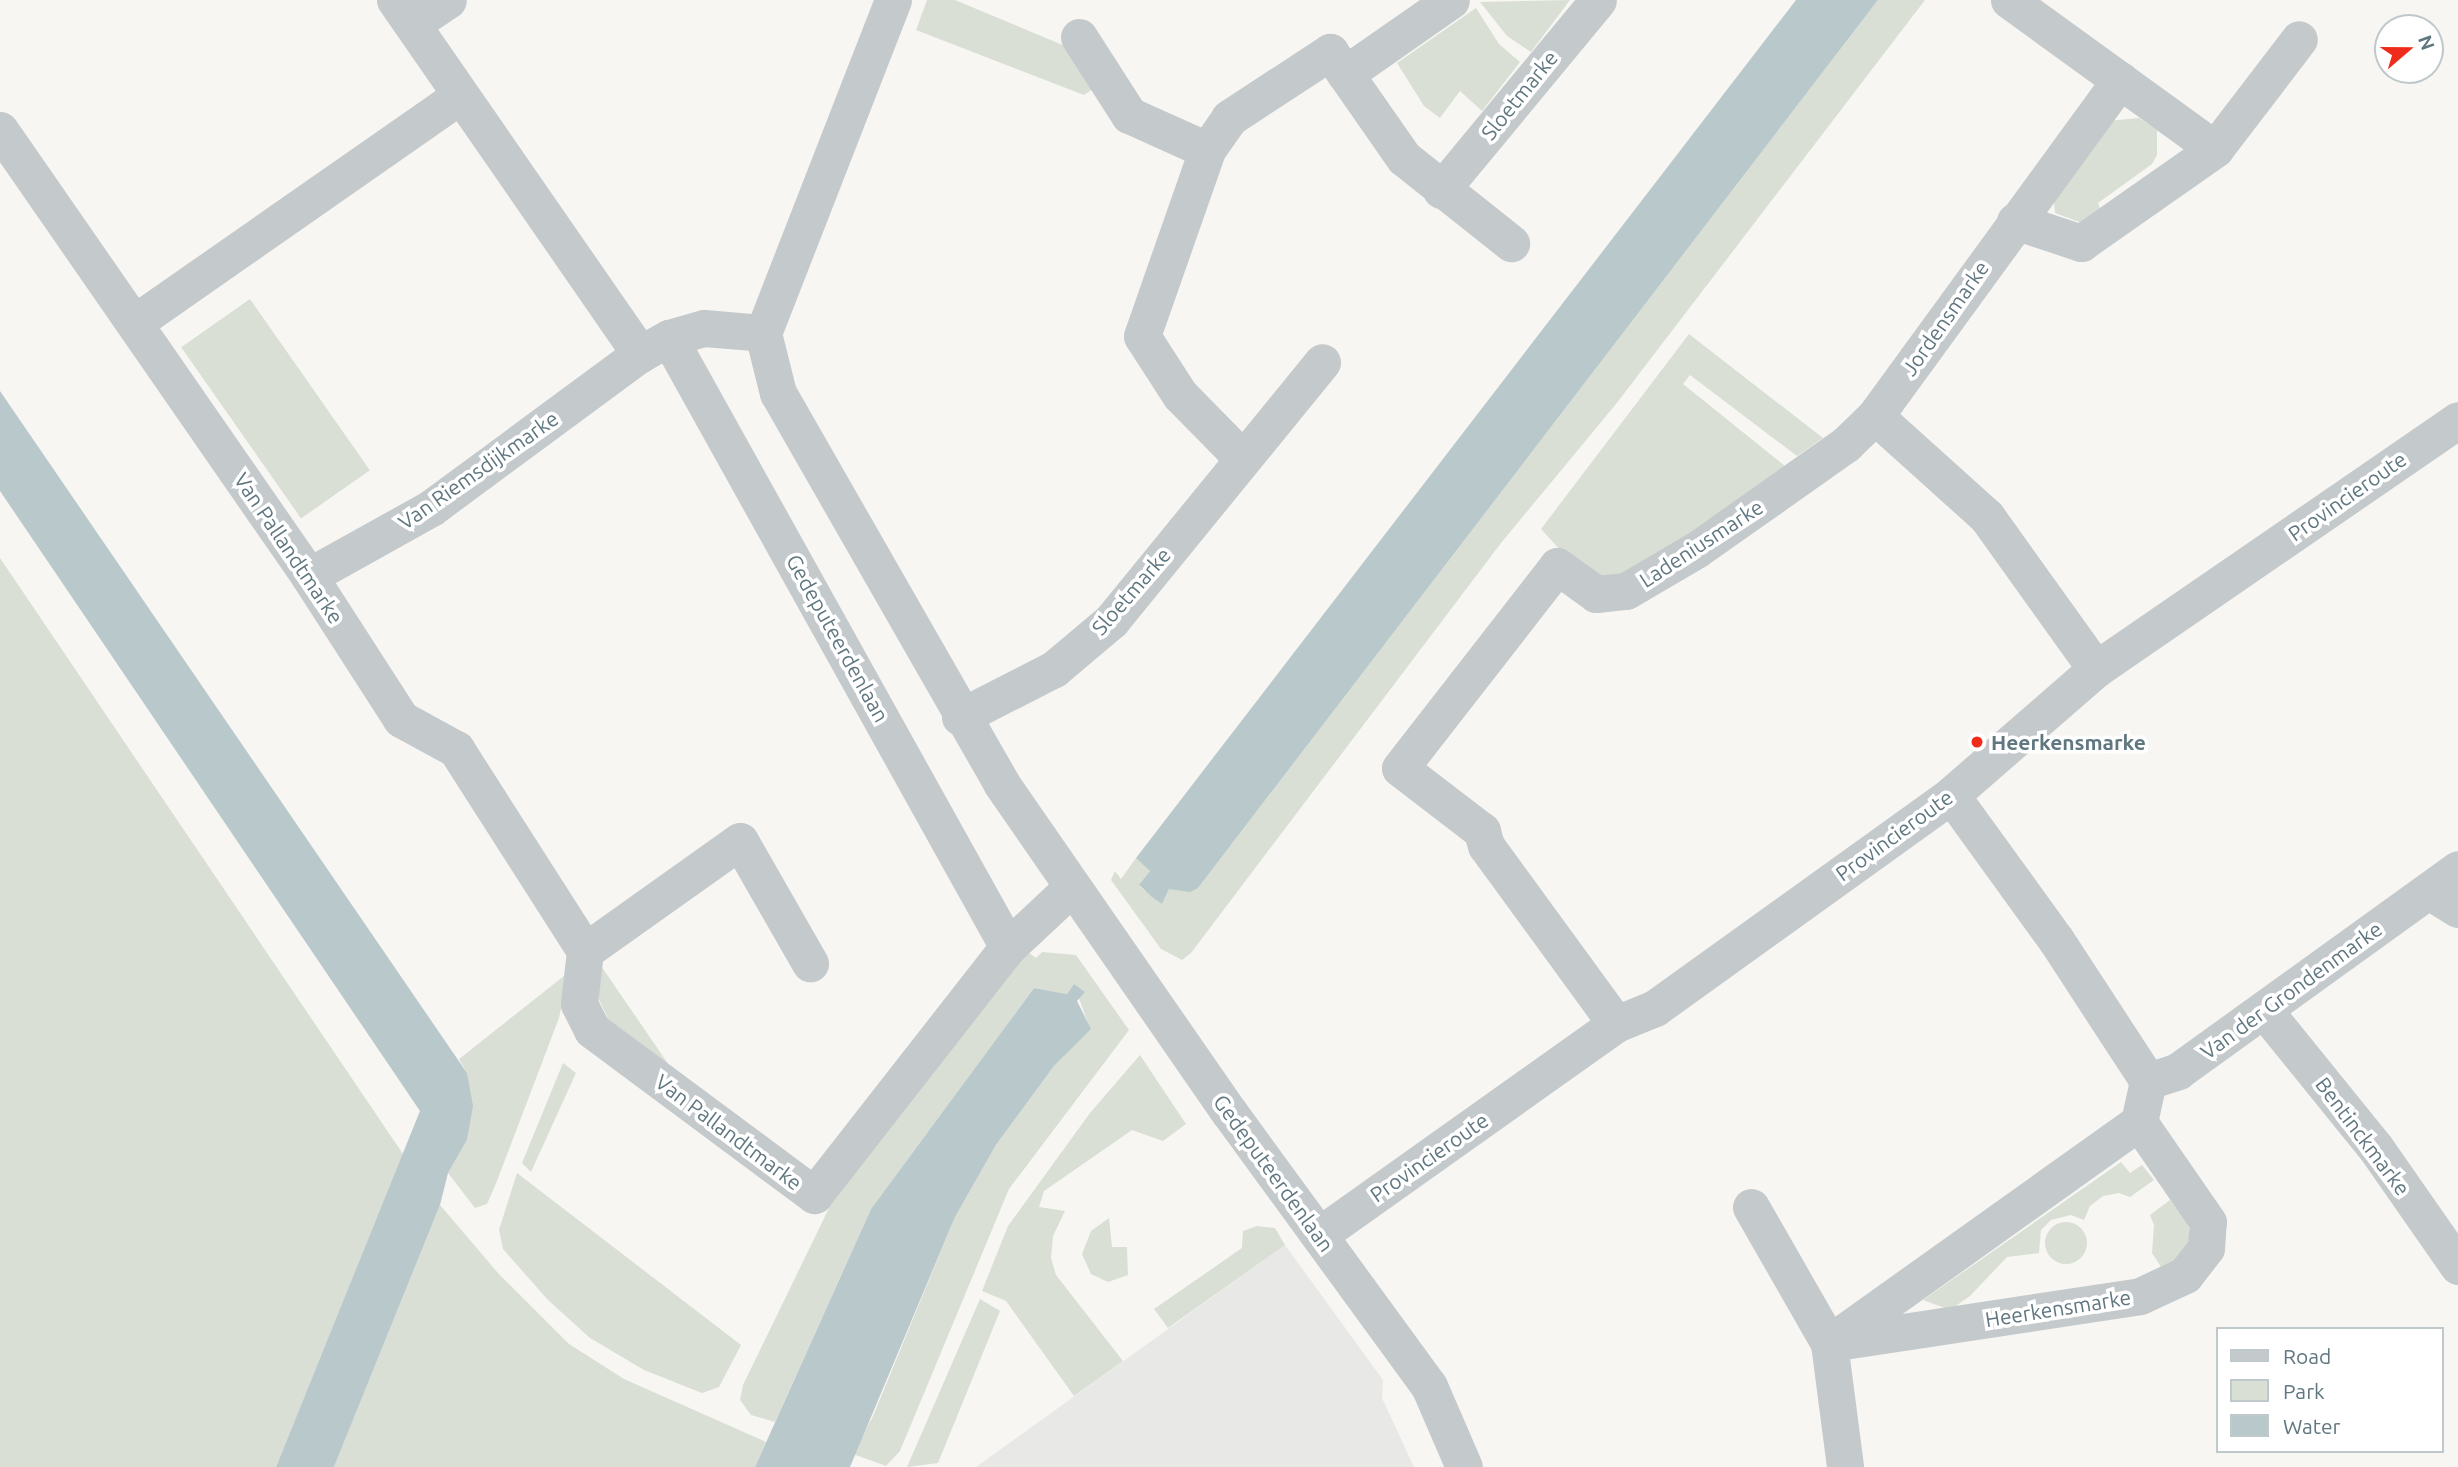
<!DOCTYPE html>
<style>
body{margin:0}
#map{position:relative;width:2458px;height:1467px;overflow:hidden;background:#f7f6f3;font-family:Ubuntu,sans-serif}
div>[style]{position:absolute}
.built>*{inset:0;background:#e8e8e7}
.green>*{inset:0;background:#d9dfd4;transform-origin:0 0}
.round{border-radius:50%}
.water>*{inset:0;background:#b9c9cb}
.minor>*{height:37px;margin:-18.5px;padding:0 18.5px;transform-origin:18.5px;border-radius:18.5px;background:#c4c9cb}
.dots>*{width:19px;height:19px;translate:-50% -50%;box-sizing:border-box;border:4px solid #fff;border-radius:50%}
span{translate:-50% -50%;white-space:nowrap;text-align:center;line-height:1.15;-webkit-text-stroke:7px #fff;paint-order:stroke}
.street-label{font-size:21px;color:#607780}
.poi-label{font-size:21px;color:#607780;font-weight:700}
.left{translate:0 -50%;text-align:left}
.legend{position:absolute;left:2216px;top:1327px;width:228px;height:126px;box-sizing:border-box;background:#fff;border:2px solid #bfc9cc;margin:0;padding:9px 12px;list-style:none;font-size:21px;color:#607780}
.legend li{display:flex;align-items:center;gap:14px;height:35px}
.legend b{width:35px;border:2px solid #bfc9cc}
.north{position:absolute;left:2374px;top:14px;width:70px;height:70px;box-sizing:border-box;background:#fff;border:2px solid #bfc9cc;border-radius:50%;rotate:70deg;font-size:19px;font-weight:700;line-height:28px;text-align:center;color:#607780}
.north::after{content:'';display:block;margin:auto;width:24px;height:32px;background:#ef2c1b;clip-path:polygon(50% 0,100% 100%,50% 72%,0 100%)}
</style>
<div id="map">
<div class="built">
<div style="clip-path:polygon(1285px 1245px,1383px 1380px,1382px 1398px,1414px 1467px,976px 1467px)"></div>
</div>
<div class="green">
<div style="clip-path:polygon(927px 0,955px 0,1065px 46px,1093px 89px,1084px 95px,916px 30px)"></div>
<div style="clip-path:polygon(1570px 0,1531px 52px,1507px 36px,1480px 2px)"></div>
<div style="clip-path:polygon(1878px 0,1925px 0,1616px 404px,1501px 543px,1191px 953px,1182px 960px,1161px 949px,1111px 880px,1115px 871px,1121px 879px,1136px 858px,1145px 864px,1150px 871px,1139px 886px,1162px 904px,1169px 889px,1198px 888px)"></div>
<div style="clip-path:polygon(1476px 8px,1499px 44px,1520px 62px,1482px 111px,1460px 91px,1440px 118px,1424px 106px,1397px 63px)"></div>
<div style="clip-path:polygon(2139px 118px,2157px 130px,2157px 155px,2152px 164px,2098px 203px,2101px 211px,2082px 223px,2055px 213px,2053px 191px,2071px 168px,2076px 172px,2108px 121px)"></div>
<div style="left:250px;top:299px;width:209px;height:84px;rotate:55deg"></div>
<div style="clip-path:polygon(1689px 334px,1823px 438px,1797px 456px,1690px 375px,1683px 384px,1785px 466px,1624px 581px,1590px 574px,1574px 565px,1541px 529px)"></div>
<div style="clip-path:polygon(0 558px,403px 1154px,276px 1467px,0 1467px)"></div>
<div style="clip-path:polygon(1025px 950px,1036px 958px,1042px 952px,1076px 955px,1129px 1030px,1009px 1189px,900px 1451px,886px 1466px,853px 1454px,873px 1416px,955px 1217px,996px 1145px,1054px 1066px,1090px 1029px,1074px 984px,1067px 994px,1034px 988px,871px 1209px,775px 1422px,751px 1415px,740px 1400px,743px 1385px,831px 1204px)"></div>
<div style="clip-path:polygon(599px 963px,671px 1068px,610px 1023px,595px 991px)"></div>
<div style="clip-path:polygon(569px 972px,559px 1018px,495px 1186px,487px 1204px,475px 1208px,448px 1173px,467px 1140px,469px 1123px,467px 1073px,459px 1059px)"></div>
<div style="clip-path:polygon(1140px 1055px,1186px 1124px,1163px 1141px,1132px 1130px,1044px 1191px,1039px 1207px,1065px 1211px,1053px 1236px,1051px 1258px,1056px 1275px,1123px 1361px,1074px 1396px,1006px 1301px,982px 1291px,1008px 1226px,1090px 1113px)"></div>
<div style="clip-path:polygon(563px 1063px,576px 1073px,531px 1172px,522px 1163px)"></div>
<div style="clip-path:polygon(2121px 1162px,2130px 1173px,2142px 1165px,2154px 1180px,2130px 1197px,2119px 1193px,2103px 1196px,2090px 1206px,2084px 1220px,2071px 1215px,2051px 1220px,2041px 1230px,2039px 1253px,2007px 1257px,1970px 1296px,1950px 1310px,1923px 1300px)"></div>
<div style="clip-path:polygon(517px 1173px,741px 1345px,719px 1387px,702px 1393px,644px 1370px,590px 1338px,548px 1300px,503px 1249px,499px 1230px)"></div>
<div style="clip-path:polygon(2170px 1200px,2188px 1224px,2191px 1237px,2188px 1251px,2163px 1270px,2152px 1253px,2154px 1225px,2150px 1215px)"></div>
<div style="clip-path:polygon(440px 1205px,498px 1273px,569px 1344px,624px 1379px,766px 1442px,755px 1467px,334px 1467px)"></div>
<div style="clip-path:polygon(1109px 1218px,1112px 1247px,1127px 1247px,1128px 1275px,1108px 1282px,1091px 1274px,1082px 1254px,1091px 1231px)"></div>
<div class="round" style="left:2045px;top:1222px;width:42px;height:42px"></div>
<div style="clip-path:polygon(1257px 1226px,1275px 1228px,1285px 1245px,1168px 1328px,1154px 1309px,1242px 1248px,1243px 1231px)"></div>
<div style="clip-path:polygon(980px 1299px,1000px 1311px,938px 1463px,907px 1467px)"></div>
</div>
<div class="water">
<div style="clip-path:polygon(1796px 0,1878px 0,1198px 888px,1190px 892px,1169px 889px,1162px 904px,1152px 897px,1139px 885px,1150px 871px,1136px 858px)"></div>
<div style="clip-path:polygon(0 391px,467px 1073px,473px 1106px,467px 1140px,448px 1173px,440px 1205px,334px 1467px,276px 1467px,420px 1111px,0 491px)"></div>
<div style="clip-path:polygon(1074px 984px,1085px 992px,1077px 1001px,1091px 1029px,1054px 1066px,996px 1145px,955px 1217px,850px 1467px,755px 1467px,871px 1209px,1034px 988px,1067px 994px)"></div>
</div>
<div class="minor">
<div style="left:395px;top:0;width:431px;rotate:55.3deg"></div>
<div style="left:893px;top:0;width:357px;rotate:111.3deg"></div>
<div style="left:763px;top:333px;width:62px;rotate:76deg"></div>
<div style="left:778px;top:393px;width:449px;rotate:60.2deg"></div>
<div style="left:1001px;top:783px;width:400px;rotate:55.3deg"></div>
<div style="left:1229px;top:1112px;width:339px;rotate:53.9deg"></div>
<div style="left:1429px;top:1386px;width:88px;rotate:66.6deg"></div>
<div style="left:2009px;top:0;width:254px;rotate:35.9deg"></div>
<div style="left:412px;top:24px;width:43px;rotate:-33.7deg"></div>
<div style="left:1079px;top:37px;width:93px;rotate:57.3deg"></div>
<div style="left:1129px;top:115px;width:85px;rotate:24.2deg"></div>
<div style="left:1345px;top:74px;width:129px;rotate:-34.9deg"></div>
<div style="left:0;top:130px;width:543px;rotate:55.28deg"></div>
<div style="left:309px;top:576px;width:170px;rotate:57.2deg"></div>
<div style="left:401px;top:719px;width:63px;rotate:28.6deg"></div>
<div style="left:456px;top:749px;width:240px;rotate:57.4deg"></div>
<div style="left:585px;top:951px;width:53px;rotate:96.5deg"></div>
<div style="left:579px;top:1004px;width:29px;rotate:63deg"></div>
<div style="left:592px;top:1030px;width:277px;rotate:36.6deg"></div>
<div style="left:814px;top:1195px;width:315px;rotate:-52deg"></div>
<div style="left:1008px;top:947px;width:86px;rotate:-43.1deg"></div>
<div style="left:1441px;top:190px;width:246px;rotate:-50.4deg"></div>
<div style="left:2015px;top:221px;width:70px;rotate:18.4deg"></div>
<div style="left:2081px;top:243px;width:164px;rotate:-35deg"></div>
<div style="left:2215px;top:149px;width:138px;rotate:-52.6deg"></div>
<div style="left:134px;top:323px;width:397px;rotate:-34.9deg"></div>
<div style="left:669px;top:338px;width:697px;rotate:60.9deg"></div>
<div style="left:1875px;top:416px;width:416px;rotate:-53.9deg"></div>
<div style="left:1242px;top:458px;width:88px;rotate:-134.5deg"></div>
<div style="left:1180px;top:395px;width:70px;rotate:-122.8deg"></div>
<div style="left:1142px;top:336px;width:197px;rotate:-70.7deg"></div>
<div style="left:1207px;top:150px;width:39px;rotate:-55deg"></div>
<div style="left:1229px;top:118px;width:121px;rotate:-33.2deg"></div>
<div style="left:1330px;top:52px;width:129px;rotate:55.1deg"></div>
<div style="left:1404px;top:158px;width:137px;rotate:38.5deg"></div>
<div style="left:309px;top:576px;width:140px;rotate:-29.1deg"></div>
<div style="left:431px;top:508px;width:260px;rotate:-36.4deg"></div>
<div style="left:640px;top:354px;width:33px;rotate:-29deg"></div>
<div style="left:669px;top:338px;width:36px;rotate:-16deg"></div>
<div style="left:704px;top:328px;width:59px;rotate:4.8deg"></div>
<div style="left:960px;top:717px;width:106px;rotate:-27.1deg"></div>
<div style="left:1054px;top:669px;width:75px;rotate:-40.1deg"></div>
<div style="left:1111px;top:621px;width:334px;rotate:-50.8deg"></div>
<div style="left:2429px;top:891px;width:34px;rotate:32deg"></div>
<div style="left:585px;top:951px;width:190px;rotate:-35.4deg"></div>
<div style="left:740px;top:841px;width:141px;rotate:60.2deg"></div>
<div style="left:2264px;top:1010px;width:176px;rotate:51deg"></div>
<div style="left:2375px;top:1147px;width:145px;rotate:55.1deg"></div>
<div style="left:1616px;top:1024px;width:220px;rotate:-126.1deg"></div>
<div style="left:1486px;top:846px;width:16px;rotate:-105deg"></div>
<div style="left:1482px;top:831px;width:103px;rotate:-142.5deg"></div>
<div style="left:1400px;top:768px;width:256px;rotate:-52.1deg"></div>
<div style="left:1557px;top:566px;width:48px;rotate:35.7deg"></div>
<div style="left:1596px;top:594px;width:30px;rotate:-6deg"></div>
<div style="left:1626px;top:591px;width:81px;rotate:-30.4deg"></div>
<div style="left:1696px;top:550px;width:184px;rotate:-35.2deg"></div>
<div style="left:1846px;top:444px;width:40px;rotate:-44deg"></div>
<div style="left:1875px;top:416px;width:151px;rotate:42deg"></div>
<div style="left:1987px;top:517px;width:187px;rotate:54.4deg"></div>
<div style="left:2148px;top:1081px;width:32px;rotate:-18deg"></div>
<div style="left:2178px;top:1071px;width:345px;rotate:-35.8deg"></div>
<div style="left:1751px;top:1207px;width:157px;rotate:60.2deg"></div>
<div style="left:1829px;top:1343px;width:125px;rotate:82.6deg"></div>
<div style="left:1319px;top:1235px;width:364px;rotate:-35.4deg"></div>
<div style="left:1616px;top:1024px;width:42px;rotate:-22.3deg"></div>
<div style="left:1655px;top:1008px;width:365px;rotate:-35.7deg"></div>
<div style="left:1951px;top:795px;width:192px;rotate:-41deg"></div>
<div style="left:2096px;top:669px;width:439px;rotate:-34.5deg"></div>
<div style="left:1837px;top:1342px;width:306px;rotate:-8.6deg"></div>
<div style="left:2140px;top:1296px;width:50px;rotate:-25deg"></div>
<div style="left:2185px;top:1275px;width:34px;rotate:-52deg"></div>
<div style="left:2206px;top:1248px;width:26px;rotate:-86deg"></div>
<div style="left:2208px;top:1222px;width:121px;rotate:-124.6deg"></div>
<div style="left:1829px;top:1343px;width:381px;rotate:-35.5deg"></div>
<div style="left:2139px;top:1122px;width:42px;rotate:-77.6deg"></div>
<div style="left:2148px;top:1081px;width:168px;rotate:-123.1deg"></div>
<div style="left:2056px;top:940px;width:179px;rotate:-125.9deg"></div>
</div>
<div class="dots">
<div style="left:1977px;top:742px;background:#ef2c1b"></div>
</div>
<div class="street-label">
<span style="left:1519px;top:95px;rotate:-51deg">Sloetmarke</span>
<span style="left:1945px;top:318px;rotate:-55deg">Jordensmarke</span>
<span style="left:478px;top:470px;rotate:-35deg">Van Riemsdijkmarke</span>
<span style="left:2347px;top:496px;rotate:-35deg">Provincieroute</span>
<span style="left:1701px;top:543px;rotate:-33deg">Ladeniusmarke</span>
<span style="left:289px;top:548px;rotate:56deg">Van Pallandtmarke</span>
<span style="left:1131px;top:591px;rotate:-49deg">Sloetmarke</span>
<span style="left:838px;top:638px;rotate:61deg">Gedeputeerdenlaan</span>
<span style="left:1894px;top:835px;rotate:-36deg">Provincieroute</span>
<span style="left:2291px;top:990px;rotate:-36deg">Van der Grondenmarke</span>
<span style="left:729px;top:1132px;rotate:37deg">Van Pallandtmarke</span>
<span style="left:2363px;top:1136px;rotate:53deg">Bentinckmarke</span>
<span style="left:1429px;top:1157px;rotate:-35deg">Provincieroute</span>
<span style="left:1274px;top:1173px;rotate:54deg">Gedeputeerdenlaan</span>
<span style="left:2058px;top:1308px;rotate:-9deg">Heerkensmarke</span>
</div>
<div class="poi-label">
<span class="left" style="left:1991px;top:742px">Heerkensmarke</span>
</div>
<ul class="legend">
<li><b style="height:9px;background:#c4c9cb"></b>Road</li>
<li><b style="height:19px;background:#d9dfd4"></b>Park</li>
<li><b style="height:19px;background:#b9c9cb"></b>Water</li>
</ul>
<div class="north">N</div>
</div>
